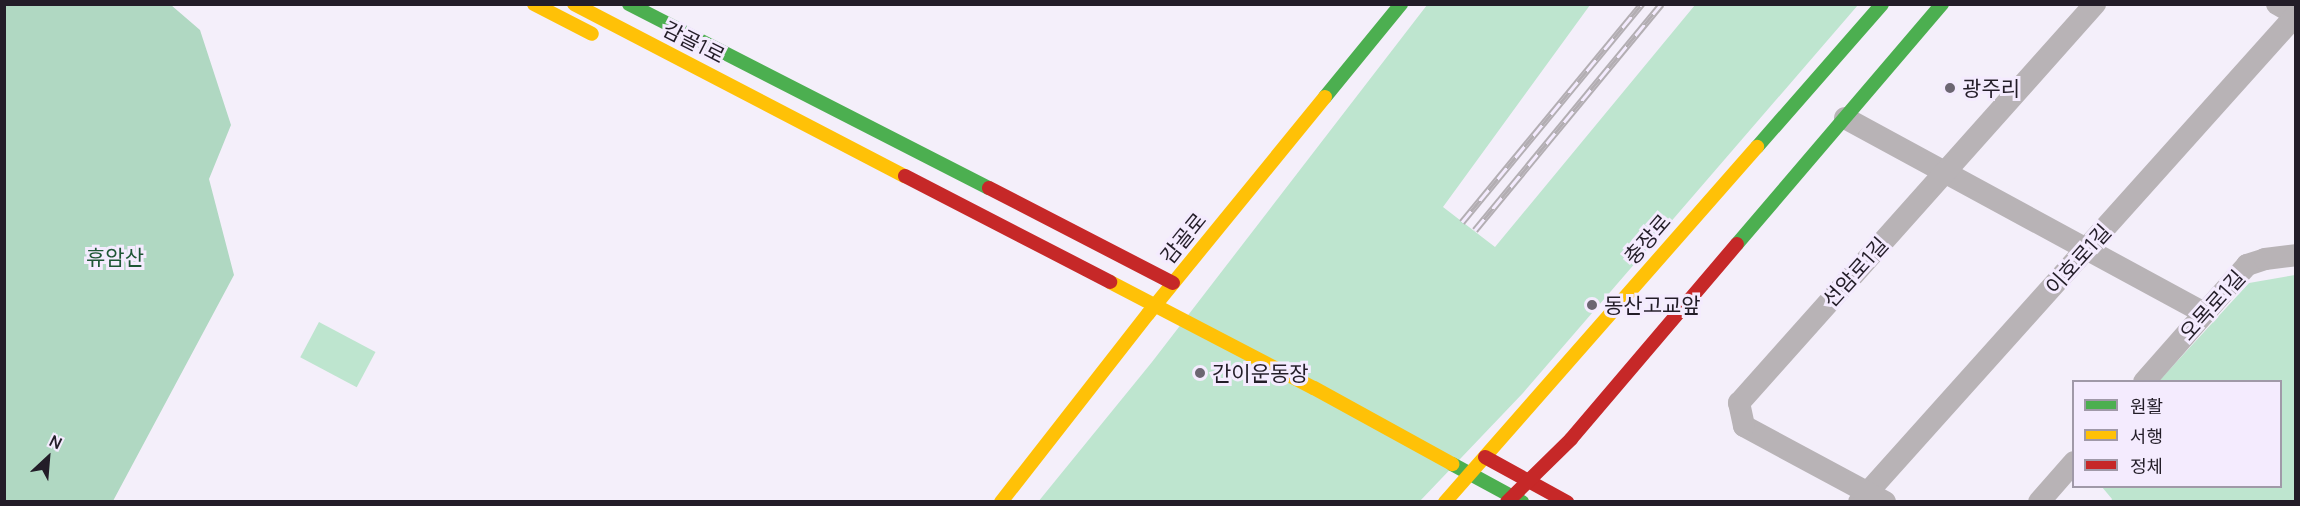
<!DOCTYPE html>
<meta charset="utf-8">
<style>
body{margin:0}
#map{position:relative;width:2300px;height:506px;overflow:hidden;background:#f4effa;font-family:Manrope,"Noto Sans KR",sans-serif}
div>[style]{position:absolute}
.green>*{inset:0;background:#bee5cf;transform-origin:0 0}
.forest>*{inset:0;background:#b0d8c2}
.street>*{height:22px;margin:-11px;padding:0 11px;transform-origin:11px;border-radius:11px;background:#b8b3b6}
.fast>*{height:14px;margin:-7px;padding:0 7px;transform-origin:7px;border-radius:7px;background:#4caf50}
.slow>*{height:14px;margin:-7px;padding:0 7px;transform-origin:7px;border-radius:7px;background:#ffc107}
.jam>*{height:14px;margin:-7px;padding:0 7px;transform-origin:7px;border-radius:7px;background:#c62828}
.rail>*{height:7px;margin-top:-3.5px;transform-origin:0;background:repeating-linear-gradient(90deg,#f4ebfe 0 14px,#b3aeb3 0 28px);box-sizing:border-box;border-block:2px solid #b3aeb3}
.dots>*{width:16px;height:16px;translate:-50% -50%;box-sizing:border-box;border:3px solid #f4ebfe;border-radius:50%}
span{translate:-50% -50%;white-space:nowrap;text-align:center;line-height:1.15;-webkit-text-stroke:6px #f4ebfe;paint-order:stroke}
.street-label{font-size:21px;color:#231d28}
.poi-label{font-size:21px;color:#231d28}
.left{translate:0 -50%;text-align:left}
.park-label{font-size:21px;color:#1e5635}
.frame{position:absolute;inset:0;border:6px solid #231d28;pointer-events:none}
.legend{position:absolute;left:2072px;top:380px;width:210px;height:108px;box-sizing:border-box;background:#f4ebfe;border:2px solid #a099a8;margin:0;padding:8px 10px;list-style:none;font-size:18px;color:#231d28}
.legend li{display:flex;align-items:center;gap:12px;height:30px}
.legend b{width:30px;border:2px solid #a099a8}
.north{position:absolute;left:18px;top:428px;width:60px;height:60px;-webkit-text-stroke:4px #f4ebfe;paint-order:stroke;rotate:26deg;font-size:16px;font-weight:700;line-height:24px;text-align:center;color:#231d28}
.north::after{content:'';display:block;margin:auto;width:21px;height:27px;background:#231d28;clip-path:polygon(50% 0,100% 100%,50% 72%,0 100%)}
</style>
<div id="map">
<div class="green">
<div style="clip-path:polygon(1427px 5px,1590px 5px,1443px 207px,1495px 247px,1695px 5px,1858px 5px,1523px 393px,1420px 501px,1038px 502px,1152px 362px)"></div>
<div style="clip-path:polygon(2295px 275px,2295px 501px,2111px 501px,2112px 499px,2102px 487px,2280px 486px,2280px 382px,2159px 381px,2249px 283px)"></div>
<div style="left:319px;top:322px;width:64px;height:40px;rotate:28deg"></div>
</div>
<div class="forest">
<div style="clip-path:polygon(4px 5px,171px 5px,200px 30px,231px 125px,209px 179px,234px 275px,113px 501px,5px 501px)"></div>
</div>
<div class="street">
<div style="left:2277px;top:4px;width:22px;rotate:30deg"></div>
<div style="left:1845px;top:118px;width:409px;rotate:28.5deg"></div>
<div style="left:2144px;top:382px;width:156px;rotate:-48.6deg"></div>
<div style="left:2247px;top:265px;width:19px;rotate:-18deg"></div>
<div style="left:2265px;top:259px;width:31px;rotate:-7deg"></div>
<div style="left:1859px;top:502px;width:654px;rotate:-48.1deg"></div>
<div style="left:1885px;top:502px;width:160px;rotate:-151.7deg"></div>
<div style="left:1744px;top:426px;width:24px;rotate:-102deg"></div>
<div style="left:1739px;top:403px;width:535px;rotate:-48.26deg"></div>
<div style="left:2039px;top:502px;width:53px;rotate:-48.8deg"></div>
</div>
<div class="fast">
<div style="left:629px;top:4px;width:404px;rotate:27.1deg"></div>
<div style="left:1325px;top:97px;width:120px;rotate:-50.7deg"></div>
<div style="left:1757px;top:147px;width:190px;rotate:-48.8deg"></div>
<div style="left:1737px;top:244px;width:316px;rotate:-49.5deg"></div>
<div style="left:1452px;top:464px;width:80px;rotate:28.5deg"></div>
</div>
<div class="slow">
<div style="left:534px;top:4px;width:65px;rotate:27.3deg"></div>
<div style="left:574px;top:4px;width:373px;rotate:27.5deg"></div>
<div style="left:1110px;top:282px;width:230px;rotate:27.5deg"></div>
<div style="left:1314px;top:388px;width:158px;rotate:28.8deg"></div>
<div style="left:1001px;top:502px;width:239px;rotate:-52deg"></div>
<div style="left:1148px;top:314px;width:280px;rotate:-50.8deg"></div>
<div style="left:1445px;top:502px;width:473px;rotate:-48.7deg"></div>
</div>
<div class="jam">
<div style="left:905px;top:176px;width:231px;rotate:27.3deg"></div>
<div style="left:989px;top:188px;width:207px;rotate:27.3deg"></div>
<div style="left:1485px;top:457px;width:94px;rotate:28.8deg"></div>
<div style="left:1507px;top:502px;width:90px;rotate:-44.5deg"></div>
<div style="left:1571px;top:439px;width:256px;rotate:-49.6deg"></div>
</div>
<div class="rail">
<div style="left:1462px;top:222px;width:283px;rotate:-50.5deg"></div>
<div style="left:1475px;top:230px;width:293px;rotate:-50.5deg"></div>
</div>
<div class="dots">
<div style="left:1950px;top:88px;background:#6c6672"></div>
<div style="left:1592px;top:305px;background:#6c6672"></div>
<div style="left:1200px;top:373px;background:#6c6672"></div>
</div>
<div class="street-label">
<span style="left:694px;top:42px;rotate:27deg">감골1로</span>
<span style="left:1183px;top:238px;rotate:-51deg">감골로</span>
<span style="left:1647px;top:239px;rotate:-49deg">충장로</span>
<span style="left:2078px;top:259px;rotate:-48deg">이호로1길</span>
<span style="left:1855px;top:272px;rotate:-48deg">선암로1길</span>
<span style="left:2212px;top:305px;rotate:-48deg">오목로1길</span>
</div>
<div class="poi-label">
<span class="left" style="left:1962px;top:88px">광주리</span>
<span class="left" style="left:1604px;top:305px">동산고교앞</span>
<span class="left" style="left:1212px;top:373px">간이운동장</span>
</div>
<div class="park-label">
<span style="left:115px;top:257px">휴암산</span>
</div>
<div class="frame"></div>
<ul class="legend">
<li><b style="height:8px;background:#4caf50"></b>원활</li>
<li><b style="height:8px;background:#ffc107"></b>서행</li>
<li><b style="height:8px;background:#c62828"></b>정체</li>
</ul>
<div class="north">N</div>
</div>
